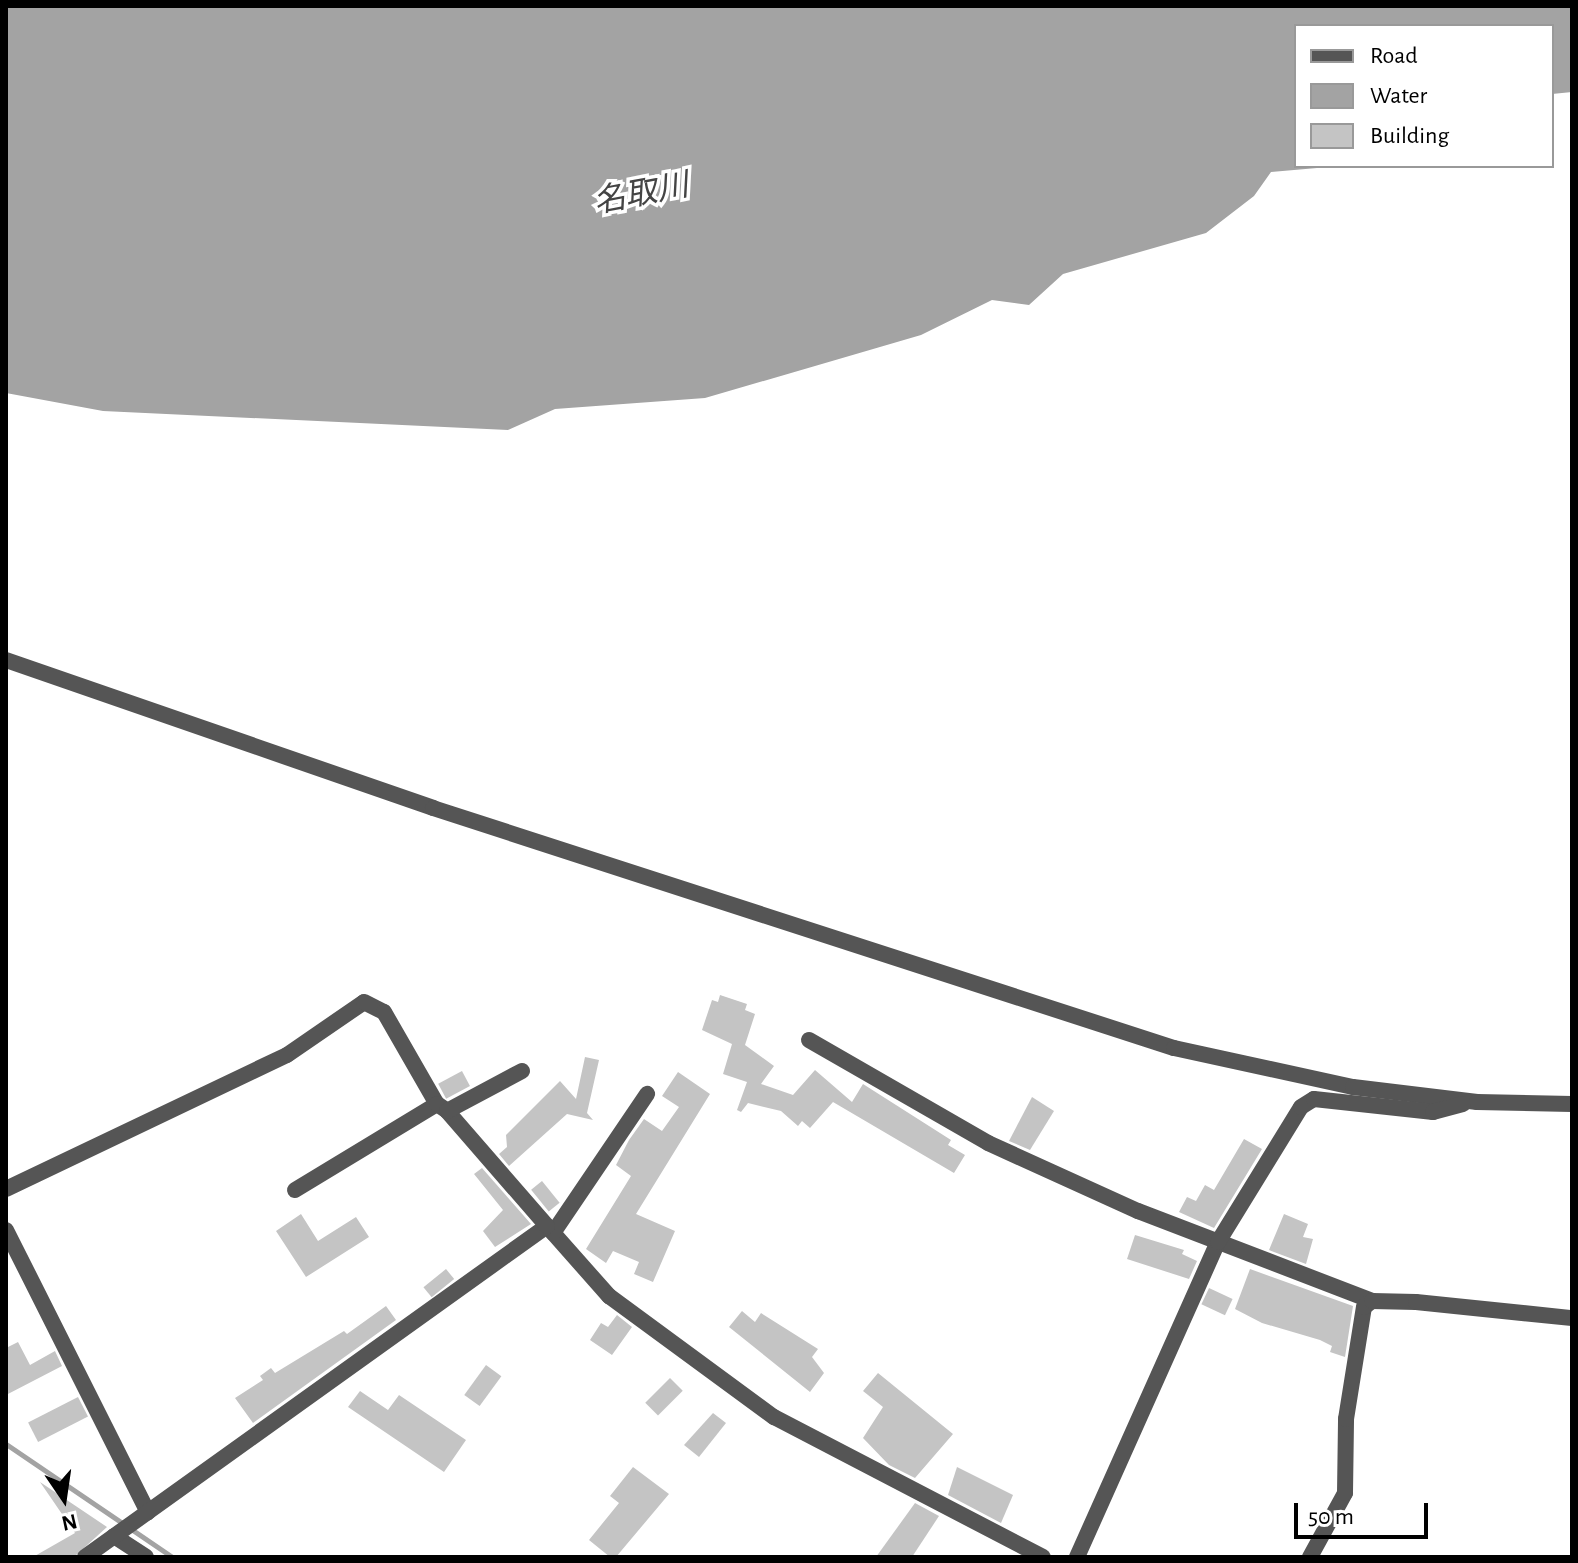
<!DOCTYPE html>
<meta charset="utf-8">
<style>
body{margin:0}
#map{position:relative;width:1578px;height:1563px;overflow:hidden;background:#fff;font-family:"Alegreya Sans","Noto Sans JP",sans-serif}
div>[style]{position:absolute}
.water>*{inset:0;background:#a3a3a3}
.stream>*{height:5px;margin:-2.5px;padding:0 2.5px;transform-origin:2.5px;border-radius:2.5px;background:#a3a3a3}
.building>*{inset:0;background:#c4c4c4;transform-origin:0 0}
.street>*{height:16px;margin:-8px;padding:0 8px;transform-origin:8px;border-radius:8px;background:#555}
span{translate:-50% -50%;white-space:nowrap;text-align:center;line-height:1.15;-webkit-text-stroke:7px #fff;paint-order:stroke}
.water-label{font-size:32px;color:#444;font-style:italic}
.frame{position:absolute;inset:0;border:8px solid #000;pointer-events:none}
.legend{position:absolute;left:1294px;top:24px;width:260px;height:144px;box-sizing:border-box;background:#fff;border:2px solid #999;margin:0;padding:10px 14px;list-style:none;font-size:24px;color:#000}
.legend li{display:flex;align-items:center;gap:16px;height:40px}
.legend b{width:40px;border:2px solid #999}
.north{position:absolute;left:24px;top:1459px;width:80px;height:80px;-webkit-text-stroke:6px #fff;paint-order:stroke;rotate:167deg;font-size:22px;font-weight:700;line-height:32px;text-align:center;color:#000}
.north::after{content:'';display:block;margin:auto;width:28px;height:36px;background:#000;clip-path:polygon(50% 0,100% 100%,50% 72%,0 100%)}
.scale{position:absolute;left:1294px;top:1503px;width:134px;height:36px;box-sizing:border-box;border:4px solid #000;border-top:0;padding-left:10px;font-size:24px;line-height:28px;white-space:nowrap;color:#000;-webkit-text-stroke:6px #fff;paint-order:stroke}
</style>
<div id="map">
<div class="water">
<div style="clip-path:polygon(6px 6px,1572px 6px,1572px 92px,1552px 94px,1552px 26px,1296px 26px,1296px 166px,1340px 166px,1271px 172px,1254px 196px,1206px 233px,1063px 274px,1029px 305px,992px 300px,921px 335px,705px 398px,555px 409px,508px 430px,103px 411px,6px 393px)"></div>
</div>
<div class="stream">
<div style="left:6px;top:1444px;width:201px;rotate:34.2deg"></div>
</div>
<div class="building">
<div style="clip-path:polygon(720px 995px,747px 1004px,745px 1010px,755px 1014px,745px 1045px,774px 1066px,761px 1084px,793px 1095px,815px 1070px,852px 1102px,863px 1084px,951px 1140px,948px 1145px,965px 1155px,954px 1173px,833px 1102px,810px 1128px,802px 1121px,798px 1126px,781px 1111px,748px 1103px,741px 1112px,737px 1110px,747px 1082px,723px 1074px,732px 1044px,702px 1030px,712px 1000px,718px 1002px)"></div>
<div style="clip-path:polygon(585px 1057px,599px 1060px,587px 1113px,593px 1120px,567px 1114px,509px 1166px,499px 1154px,507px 1147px,506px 1135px,560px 1081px,576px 1099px)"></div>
<div style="left:462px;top:1071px;width:17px;height:27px;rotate:62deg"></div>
<div style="clip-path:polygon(678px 1072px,710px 1094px,636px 1214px,675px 1231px,653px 1282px,634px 1274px,639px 1262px,613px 1251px,606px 1263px,586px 1249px,631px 1176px,616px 1165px,629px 1140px,644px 1119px,662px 1131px,679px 1107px,662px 1096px)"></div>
<div style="clip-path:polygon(1032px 1097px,1054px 1111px,1030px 1150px,1009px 1141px)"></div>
<div style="clip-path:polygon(1244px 1139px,1262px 1149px,1214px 1228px,1179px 1212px,1187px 1197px,1196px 1201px,1205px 1185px,1214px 1190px)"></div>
<div style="clip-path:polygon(482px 1168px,531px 1224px,495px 1247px,483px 1231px,503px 1210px,474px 1174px)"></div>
<div style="left:542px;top:1181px;width:28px;height:14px;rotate:51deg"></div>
<div style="clip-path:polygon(301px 1214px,318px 1241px,356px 1217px,369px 1237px,306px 1277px,276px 1231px)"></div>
<div style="clip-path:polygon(1284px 1214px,1308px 1224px,1303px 1237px,1313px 1239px,1306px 1264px,1269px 1250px)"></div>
<div style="clip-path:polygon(1135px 1235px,1184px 1250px,1182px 1254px,1197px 1261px,1189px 1279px,1127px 1259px)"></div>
<div style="left:446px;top:1269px;width:13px;height:29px;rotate:51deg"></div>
<div style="clip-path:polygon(1250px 1269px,1353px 1306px,1345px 1357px,1330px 1352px,1332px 1346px,1320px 1340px,1262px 1323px,1235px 1309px)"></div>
<div style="left:1209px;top:1288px;width:26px;height:18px;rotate:25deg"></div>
<div style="clip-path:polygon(386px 1306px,396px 1320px,253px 1423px,235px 1398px,263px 1380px,260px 1376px,271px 1368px,275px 1373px,344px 1331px,347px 1334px)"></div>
<div style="clip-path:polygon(742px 1311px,755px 1322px,761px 1313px,818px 1349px,812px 1357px,824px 1373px,810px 1392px,729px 1327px)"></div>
<div style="clip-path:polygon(617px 1315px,632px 1327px,612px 1355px,590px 1340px,601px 1323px,608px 1327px)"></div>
<div style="clip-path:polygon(18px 1342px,30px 1365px,55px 1351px,62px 1366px,6px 1395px,6px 1348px)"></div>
<div style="left:486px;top:1365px;width:19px;height:37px;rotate:36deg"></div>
<div style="clip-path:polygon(878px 1373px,953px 1434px,915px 1478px,889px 1465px,863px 1438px,883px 1407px,863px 1391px)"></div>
<div style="left:670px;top:1378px;width:18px;height:35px;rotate:45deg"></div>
<div style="clip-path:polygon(360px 1391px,388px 1410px,399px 1395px,466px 1440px,444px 1472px,348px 1407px)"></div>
<div style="left:78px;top:1397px;width:22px;height:56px;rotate:63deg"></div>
<div style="clip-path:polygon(713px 1413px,726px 1423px,699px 1457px,684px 1445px)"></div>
<div style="clip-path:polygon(633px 1467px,669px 1494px,616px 1557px,610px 1557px,589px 1540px,619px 1503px,610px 1496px)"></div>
<div style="clip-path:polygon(957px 1467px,1013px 1495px,1001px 1523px,948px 1495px)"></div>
<div style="clip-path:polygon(40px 1482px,107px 1527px,74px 1557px,33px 1557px,75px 1533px)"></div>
<div style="clip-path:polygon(915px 1503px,939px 1516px,912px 1557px,876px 1557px)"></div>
</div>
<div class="street">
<div style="left:6px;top:660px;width:452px;rotate:19.1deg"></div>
<div style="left:433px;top:808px;width:779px;rotate:17.95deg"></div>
<div style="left:1174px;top:1048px;width:183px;rotate:12.3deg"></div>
<div style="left:1353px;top:1087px;width:125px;rotate:6.9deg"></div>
<div style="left:1477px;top:1102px;width:95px;rotate:1.2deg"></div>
<div style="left:809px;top:1040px;width:207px;rotate:29.9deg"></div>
<div style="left:988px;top:1143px;width:165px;rotate:24.4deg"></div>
<div style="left:1138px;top:1211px;width:251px;rotate:21deg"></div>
<div style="left:6px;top:1189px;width:311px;rotate:-25.5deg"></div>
<div style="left:287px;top:1055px;width:93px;rotate:-34.5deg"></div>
<div style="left:364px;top:1002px;width:22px;rotate:27deg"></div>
<div style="left:384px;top:1012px;width:106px;rotate:60.1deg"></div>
<div style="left:295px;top:1190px;width:166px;rotate:-31.2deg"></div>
<div style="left:437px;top:1104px;width:11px;rotate:34deg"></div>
<div style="left:547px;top:1226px;width:94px;rotate:48.5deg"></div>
<div style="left:609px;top:1296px;width:205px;rotate:36.3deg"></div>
<div style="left:774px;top:1417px;width:303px;rotate:27.5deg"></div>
<div style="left:6px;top:1230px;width:316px;rotate:63.3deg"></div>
<div style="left:553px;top:1233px;width:168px;rotate:-55.9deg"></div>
<div style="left:114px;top:1536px;width:38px;rotate:33deg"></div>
<div style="left:85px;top:1557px;width:568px;rotate:-35.62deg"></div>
<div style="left:547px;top:1226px;width:152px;rotate:-131deg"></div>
<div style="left:447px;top:1111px;width:85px;rotate:-28.1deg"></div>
<div style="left:1077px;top:1557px;width:345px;rotate:-65.9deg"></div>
<div style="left:1218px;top:1242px;width:158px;rotate:-58.4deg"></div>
<div style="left:1301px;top:1107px;width:15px;rotate:-32deg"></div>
<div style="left:1314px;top:1099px;width:120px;rotate:6.2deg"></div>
<div style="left:1433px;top:1112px;width:31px;rotate:-15deg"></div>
<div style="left:1310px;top:1557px;width:73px;rotate:-61.3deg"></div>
<div style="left:1345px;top:1493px;width:74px;rotate:-89.2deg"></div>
<div style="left:1346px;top:1419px;width:113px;rotate:-80.9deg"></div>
<div style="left:1364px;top:1307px;width:10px;rotate:-37deg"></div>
<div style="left:1372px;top:1301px;width:44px;rotate:1.3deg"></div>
<div style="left:1416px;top:1302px;width:157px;rotate:5.9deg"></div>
</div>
<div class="water-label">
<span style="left:641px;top:194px;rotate:-11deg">名取川</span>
</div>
<div class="frame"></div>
<ul class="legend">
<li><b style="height:10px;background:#555"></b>Road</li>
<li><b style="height:22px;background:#a3a3a3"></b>Water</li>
<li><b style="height:22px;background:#c4c4c4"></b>Building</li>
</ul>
<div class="north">N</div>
<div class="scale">50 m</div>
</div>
